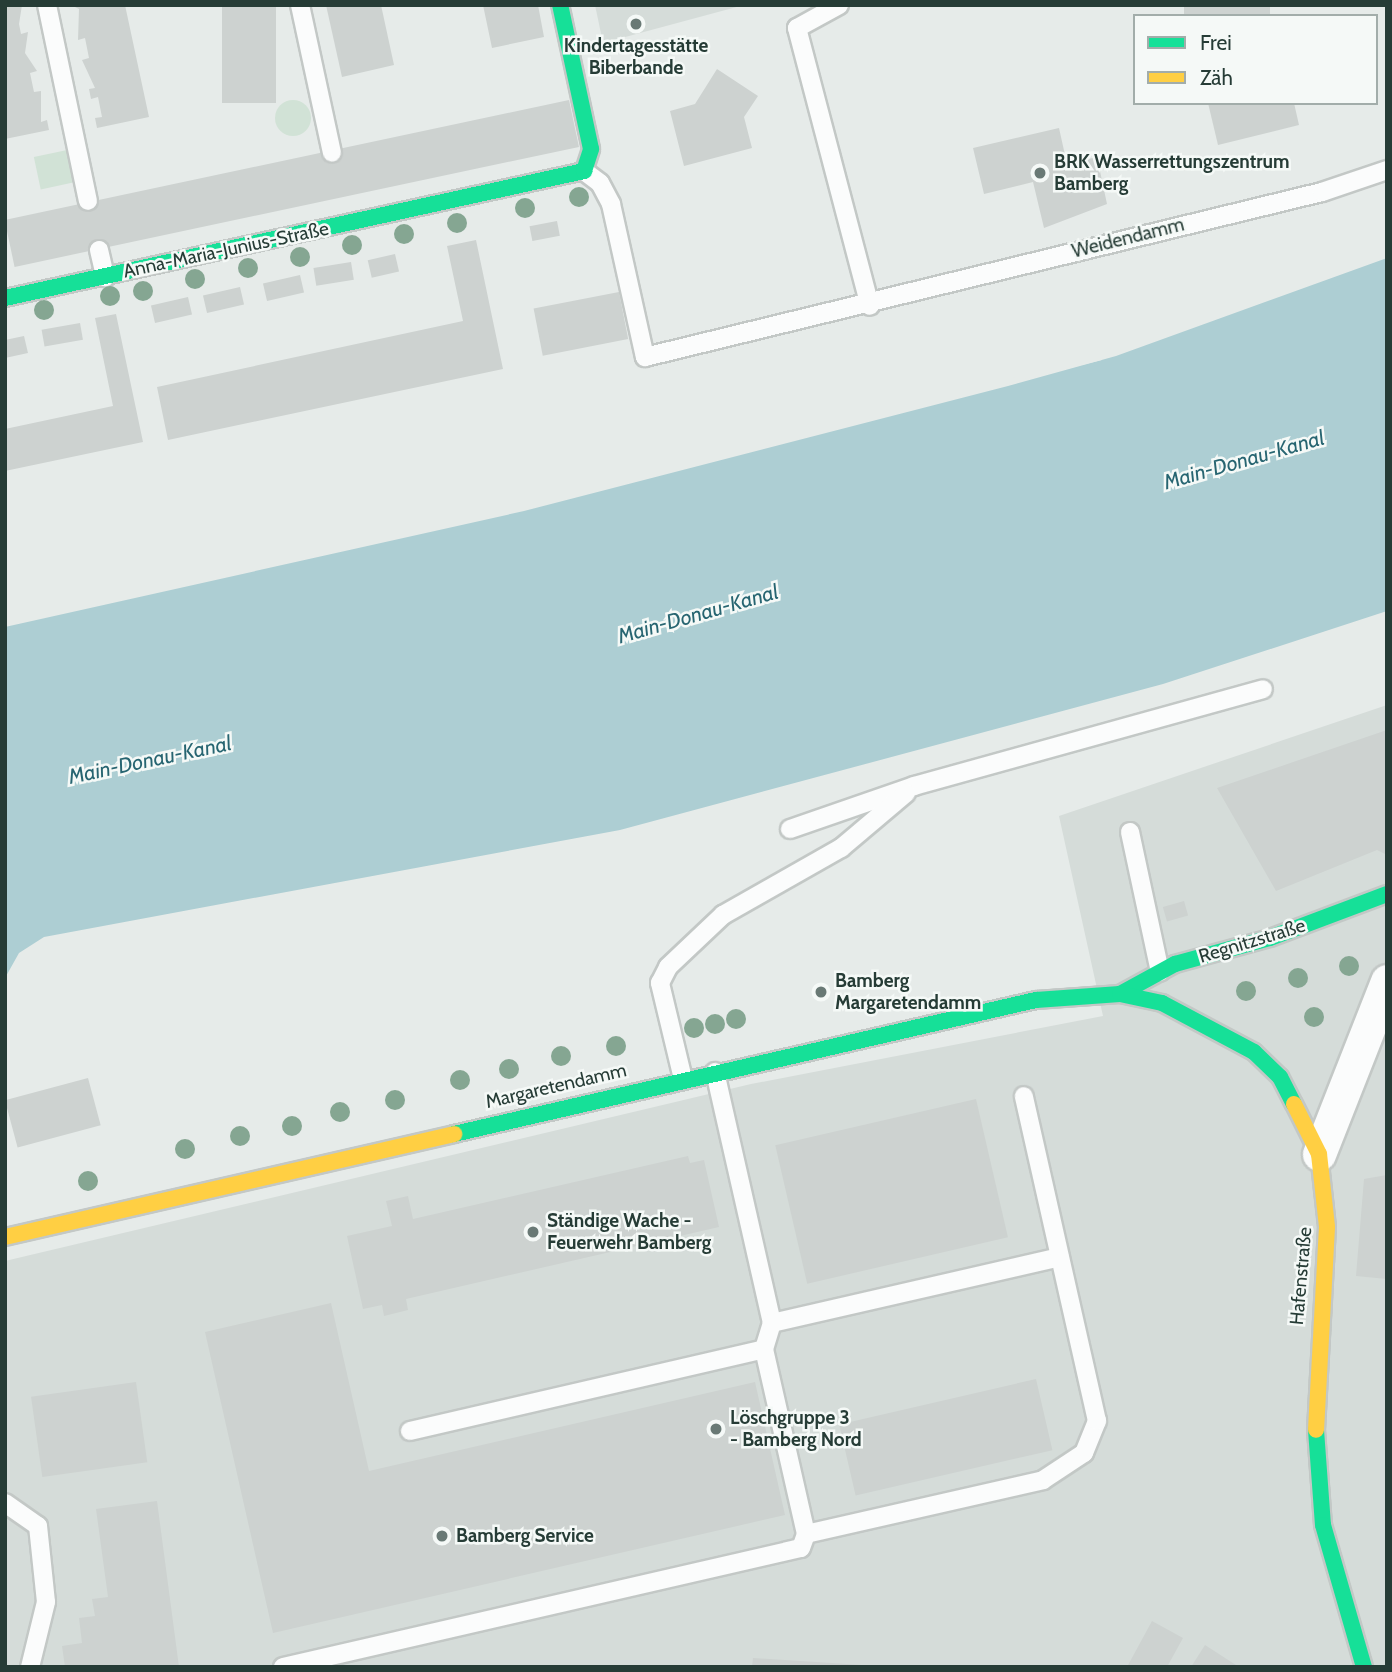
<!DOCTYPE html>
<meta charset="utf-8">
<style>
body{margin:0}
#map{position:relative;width:1392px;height:1672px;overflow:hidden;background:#e6ebe9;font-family:Cabin,sans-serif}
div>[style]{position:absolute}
.built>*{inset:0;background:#d5dcd9}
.green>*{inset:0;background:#d1e2d6;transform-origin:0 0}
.round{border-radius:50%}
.water>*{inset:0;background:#adced3}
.pier>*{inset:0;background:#e6ebe9;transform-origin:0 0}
.building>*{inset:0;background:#cdd2d0;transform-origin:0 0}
.roads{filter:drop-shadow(2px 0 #c3c8c6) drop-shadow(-2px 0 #c3c8c6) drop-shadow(0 2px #c3c8c6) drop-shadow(0 -2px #c3c8c6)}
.lane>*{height:18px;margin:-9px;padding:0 9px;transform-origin:9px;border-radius:9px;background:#fbfcfc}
.street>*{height:33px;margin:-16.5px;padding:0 16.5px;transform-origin:16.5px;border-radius:16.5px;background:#fbfcfc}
.fast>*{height:16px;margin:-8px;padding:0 8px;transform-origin:8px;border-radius:8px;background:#16e098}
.slow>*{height:16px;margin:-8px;padding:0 8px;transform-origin:8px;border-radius:8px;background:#ffcf43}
.trees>*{width:20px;height:20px;margin:-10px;border-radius:50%;background:#85a692}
.dots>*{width:19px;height:19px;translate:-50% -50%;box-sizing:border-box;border:4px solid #f5f9f7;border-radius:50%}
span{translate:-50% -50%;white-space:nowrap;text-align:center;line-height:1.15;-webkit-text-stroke:5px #f5f9f7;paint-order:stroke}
.poi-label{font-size:19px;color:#263c36;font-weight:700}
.left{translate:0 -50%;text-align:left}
.street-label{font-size:19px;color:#263c36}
.water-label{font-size:21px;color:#276571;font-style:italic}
.frame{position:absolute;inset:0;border:7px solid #263c36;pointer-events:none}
.legend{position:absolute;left:1133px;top:14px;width:245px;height:91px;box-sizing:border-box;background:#f5f9f7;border:2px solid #a2adaa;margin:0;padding:9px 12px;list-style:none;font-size:21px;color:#263c36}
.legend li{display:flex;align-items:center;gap:14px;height:35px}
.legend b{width:35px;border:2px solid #a2adaa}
</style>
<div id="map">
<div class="built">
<div style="clip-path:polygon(595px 5px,744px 5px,603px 43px)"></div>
<div style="clip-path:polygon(1387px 705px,1387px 1667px,5px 1667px,5px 1261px,751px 1084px,1103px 1016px,1059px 816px)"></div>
</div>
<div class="green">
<div class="round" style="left:275px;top:100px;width:36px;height:36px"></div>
<div style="left:72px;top:149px;width:33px;height:39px;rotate:78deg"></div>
</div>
<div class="water">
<div style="clip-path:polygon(1387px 258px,1387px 611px,1163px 684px,620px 830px,44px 937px,19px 953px,5px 978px,5px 627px,524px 511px,1008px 386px,1116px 356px)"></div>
</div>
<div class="pier">
<div style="left:1101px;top:356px;width:4px;height:98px;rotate:76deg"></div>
</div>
<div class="building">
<div style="clip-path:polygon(5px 5px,22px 5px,19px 24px,21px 34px,28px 32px,25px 53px,37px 71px,30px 73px,34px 92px,41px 91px,41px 122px,47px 120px,49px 130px,5px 139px)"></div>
<div style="clip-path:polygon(71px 5px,125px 5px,149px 117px,97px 128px,95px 118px,102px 117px,98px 97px,91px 99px,89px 89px,95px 88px,82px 60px,89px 58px,85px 38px,78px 40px,79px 9px)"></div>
<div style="left:222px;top:5px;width:54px;height:98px"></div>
<div style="clip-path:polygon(326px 5px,381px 5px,394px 65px,342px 77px)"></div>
<div style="clip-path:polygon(483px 5px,538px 5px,544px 37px,492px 48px)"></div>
<div style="left:1184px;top:5px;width:86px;height:11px"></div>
<div style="clip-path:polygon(717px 69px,758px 96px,744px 117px,752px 148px,684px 166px,670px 111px,695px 104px)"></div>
<div style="left:569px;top:100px;width:48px;height:577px;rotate:78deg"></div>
<div style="clip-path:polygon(1208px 103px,1294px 103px,1299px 125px,1218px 145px)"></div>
<div style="clip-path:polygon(1059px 128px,1067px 164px,1097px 157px,1107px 204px,1044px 228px,1033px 182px,984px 194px,973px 148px)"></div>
<div style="left:557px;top:221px;width:15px;height:28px;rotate:79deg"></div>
<div style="clip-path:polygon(476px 240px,503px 369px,168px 440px,157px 387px,463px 321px,447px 246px)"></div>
<div style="left:395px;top:254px;width:18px;height:28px;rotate:77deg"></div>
<div style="left:351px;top:262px;width:18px;height:38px;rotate:81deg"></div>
<div style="left:300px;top:275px;width:18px;height:38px;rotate:77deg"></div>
<div style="left:240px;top:287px;width:18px;height:38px;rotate:77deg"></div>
<div style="left:619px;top:292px;width:48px;height:87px;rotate:79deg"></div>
<div style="left:188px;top:297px;width:18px;height:38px;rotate:77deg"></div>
<div style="clip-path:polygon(116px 314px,143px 442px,5px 471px,5px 429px,113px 406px,95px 318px)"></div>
<div style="left:80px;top:323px;width:17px;height:39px;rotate:80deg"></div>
<div style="clip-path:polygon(24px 336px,28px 353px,5px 358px,5px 340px)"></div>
<div style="clip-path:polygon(1387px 730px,1387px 855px,1377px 850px,1276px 891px,1217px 788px)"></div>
<div style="left:1184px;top:901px;width:15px;height:22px;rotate:74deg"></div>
<div style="left:88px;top:1078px;width:49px;height:86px;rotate:75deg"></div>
<div style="left:976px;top:1099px;width:142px;height:206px;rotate:77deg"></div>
<div style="clip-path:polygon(688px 1156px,690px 1163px,704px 1160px,719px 1227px,406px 1299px,408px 1310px,384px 1316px,382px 1305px,363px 1309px,347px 1236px,392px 1226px,386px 1201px,408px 1196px,413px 1219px)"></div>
<div style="clip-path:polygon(1387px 1175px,1387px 1279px,1356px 1276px,1364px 1179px)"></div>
<div style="clip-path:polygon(331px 1303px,369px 1471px,755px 1382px,785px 1515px,273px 1633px,205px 1332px)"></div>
<div style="left:1036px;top:1379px;width:73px;height:202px;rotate:77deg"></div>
<div style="left:136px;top:1382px;width:81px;height:106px;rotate:82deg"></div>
<div style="clip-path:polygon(157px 1501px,179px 1667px,65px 1667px,62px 1646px,82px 1643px,79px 1618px,95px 1616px,92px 1599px,108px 1597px,96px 1509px)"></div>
<div style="clip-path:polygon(1152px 1621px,1183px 1638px,1167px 1667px,1127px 1667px)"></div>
<div style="clip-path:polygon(1205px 1645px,1239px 1667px,1191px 1667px)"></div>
<div style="clip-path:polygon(753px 1658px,862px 1665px,862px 1667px,752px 1667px)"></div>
</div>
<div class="roads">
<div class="lane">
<div style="left:47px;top:5px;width:200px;rotate:78.2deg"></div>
<div style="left:300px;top:5px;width:151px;rotate:77.8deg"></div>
<div style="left:839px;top:5px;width:48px;rotate:151.3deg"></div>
<div style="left:797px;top:28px;width:287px;rotate:75.3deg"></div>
<div style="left:584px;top:171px;width:20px;rotate:37deg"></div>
<div style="left:600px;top:183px;width:24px;rotate:62deg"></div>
<div style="left:611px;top:204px;width:157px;rotate:77.5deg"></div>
<div style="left:645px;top:357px;width:697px;rotate:-13.7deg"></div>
<div style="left:1322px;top:192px;width:69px;rotate:-18.7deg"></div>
<div style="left:99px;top:250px;width:28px;rotate:77deg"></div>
<div style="left:790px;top:829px;width:131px;rotate:-19.1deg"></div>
<div style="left:914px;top:786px;width:362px;rotate:-15.5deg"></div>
<div style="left:1130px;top:832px;width:143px;rotate:77.9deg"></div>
<div style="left:715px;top:1072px;width:257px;rotate:77.2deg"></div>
<div style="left:772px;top:1323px;width:295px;rotate:-12.9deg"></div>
<div style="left:683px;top:1079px;width:99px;rotate:-103.5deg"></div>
<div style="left:660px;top:983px;width:18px;rotate:-63deg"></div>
<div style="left:668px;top:967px;width:76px;rotate:-43.4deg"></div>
<div style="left:723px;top:915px;width:136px;rotate:-29.6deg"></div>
<div style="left:841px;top:848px;width:85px;rotate:-40.2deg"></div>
<div style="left:410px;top:1431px;width:363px;rotate:-13deg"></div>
<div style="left:5px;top:1503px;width:40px;rotate:34.9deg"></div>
<div style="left:38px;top:1526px;width:76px;rotate:84deg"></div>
<div style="left:46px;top:1602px;width:67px;rotate:103.8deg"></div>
<div style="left:806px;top:1534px;width:243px;rotate:-12.8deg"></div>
<div style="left:1043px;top:1480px;width:49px;rotate:-33.4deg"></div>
<div style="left:1084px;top:1453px;width:35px;rotate:-68deg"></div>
<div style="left:1097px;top:1421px;width:333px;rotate:-102.7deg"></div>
<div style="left:283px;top:1667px;width:531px;rotate:-12.94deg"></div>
<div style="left:801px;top:1548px;width:15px;rotate:-70deg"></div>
<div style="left:806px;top:1534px;width:190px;rotate:-102.8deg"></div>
<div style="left:764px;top:1349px;width:27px;rotate:-73deg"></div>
</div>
<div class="street">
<div style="left:1319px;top:1154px;width:186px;rotate:-68.5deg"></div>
</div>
<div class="fast">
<div style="left:5px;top:298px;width:593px;rotate:-12.37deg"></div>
<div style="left:584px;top:171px;width:23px;rotate:-72deg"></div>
<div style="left:591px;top:149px;width:147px;rotate:-102.1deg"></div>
<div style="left:1120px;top:994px;width:63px;rotate:-28.6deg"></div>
<div style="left:1175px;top:964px;width:98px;rotate:-15.3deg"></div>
<div style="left:1270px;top:938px;width:125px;rotate:-20.6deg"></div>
<div style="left:454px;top:1134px;width:597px;rotate:-12.97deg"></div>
<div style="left:1036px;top:1000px;width:84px;rotate:-4.1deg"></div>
<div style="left:1120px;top:994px;width:43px;rotate:12.1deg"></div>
<div style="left:1162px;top:1003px;width:104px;rotate:28deg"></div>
<div style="left:1254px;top:1052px;width:36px;rotate:44deg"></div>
<div style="left:1280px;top:1077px;width:30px;rotate:63deg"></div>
<div style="left:1316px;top:1430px;width:95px;rotate:85.8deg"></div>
<div style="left:1323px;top:1525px;width:148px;rotate:73.9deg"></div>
</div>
<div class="slow">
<div style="left:1294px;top:1104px;width:56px;rotate:63.4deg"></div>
<div style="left:1319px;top:1154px;width:73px;rotate:83.7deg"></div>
<div style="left:1327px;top:1227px;width:203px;rotate:93.1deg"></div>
<div style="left:5px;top:1237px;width:461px;rotate:-12.9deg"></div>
</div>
</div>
<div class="trees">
<div style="left:579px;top:197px"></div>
<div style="left:525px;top:208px"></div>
<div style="left:457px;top:223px"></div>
<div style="left:404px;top:234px"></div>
<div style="left:352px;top:245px"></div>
<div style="left:300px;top:257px"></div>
<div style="left:248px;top:268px"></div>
<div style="left:195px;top:279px"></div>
<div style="left:143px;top:291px"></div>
<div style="left:110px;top:296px"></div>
<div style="left:44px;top:310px"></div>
<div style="left:1349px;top:966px"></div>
<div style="left:1298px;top:978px"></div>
<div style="left:1246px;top:991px"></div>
<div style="left:1314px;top:1017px"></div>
<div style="left:736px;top:1019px"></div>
<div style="left:715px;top:1024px"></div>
<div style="left:694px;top:1028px"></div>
<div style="left:616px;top:1046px"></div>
<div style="left:561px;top:1056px"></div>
<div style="left:509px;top:1069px"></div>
<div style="left:460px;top:1080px"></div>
<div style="left:395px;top:1100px"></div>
<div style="left:340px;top:1112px"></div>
<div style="left:292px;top:1126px"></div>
<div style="left:240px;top:1136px"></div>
<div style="left:185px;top:1149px"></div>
<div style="left:88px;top:1181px"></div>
</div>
<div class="dots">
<div style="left:636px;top:24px;background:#697975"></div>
<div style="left:1040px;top:173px;background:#697975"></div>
<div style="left:821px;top:992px;background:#697975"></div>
<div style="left:533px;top:1232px;background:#697975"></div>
<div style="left:716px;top:1429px;background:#697975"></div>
<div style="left:442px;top:1536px;background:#697975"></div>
</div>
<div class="poi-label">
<span style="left:636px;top:57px">Kindertagesstätte<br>Biberbande</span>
<span class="left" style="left:1054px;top:173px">BRK Wasserrettungszentrum<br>Bamberg</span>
<span class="left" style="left:835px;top:992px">Bamberg<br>Margaretendamm</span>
<span class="left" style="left:547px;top:1232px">Ständige Wache -<br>Feuerwehr Bamberg</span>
<span class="left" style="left:730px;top:1429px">Löschgruppe 3<br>- Bamberg Nord</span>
<span class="left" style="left:456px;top:1536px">Bamberg Service</span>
</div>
<div class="street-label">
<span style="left:1128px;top:238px;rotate:-14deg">Weidendamm</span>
<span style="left:226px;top:250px;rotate:-12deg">Anna-Maria-Junius-Straße</span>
<span style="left:1252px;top:941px;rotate:-17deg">Regnitzstraße</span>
<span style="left:556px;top:1086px;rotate:-13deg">Margaretendamm</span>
<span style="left:1301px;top:1276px;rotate:-85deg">Hafenstraße</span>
</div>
<div class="water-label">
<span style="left:1244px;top:460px;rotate:-16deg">Main-Donau-Kanal</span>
<span style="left:698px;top:614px;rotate:-16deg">Main-Donau-Kanal</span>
<span style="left:150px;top:760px;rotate:-12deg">Main-Donau-Kanal</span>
</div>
<div class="frame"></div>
<ul class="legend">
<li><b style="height:9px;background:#16e098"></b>Frei</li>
<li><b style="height:9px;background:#ffcf43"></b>Zäh</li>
</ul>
</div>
